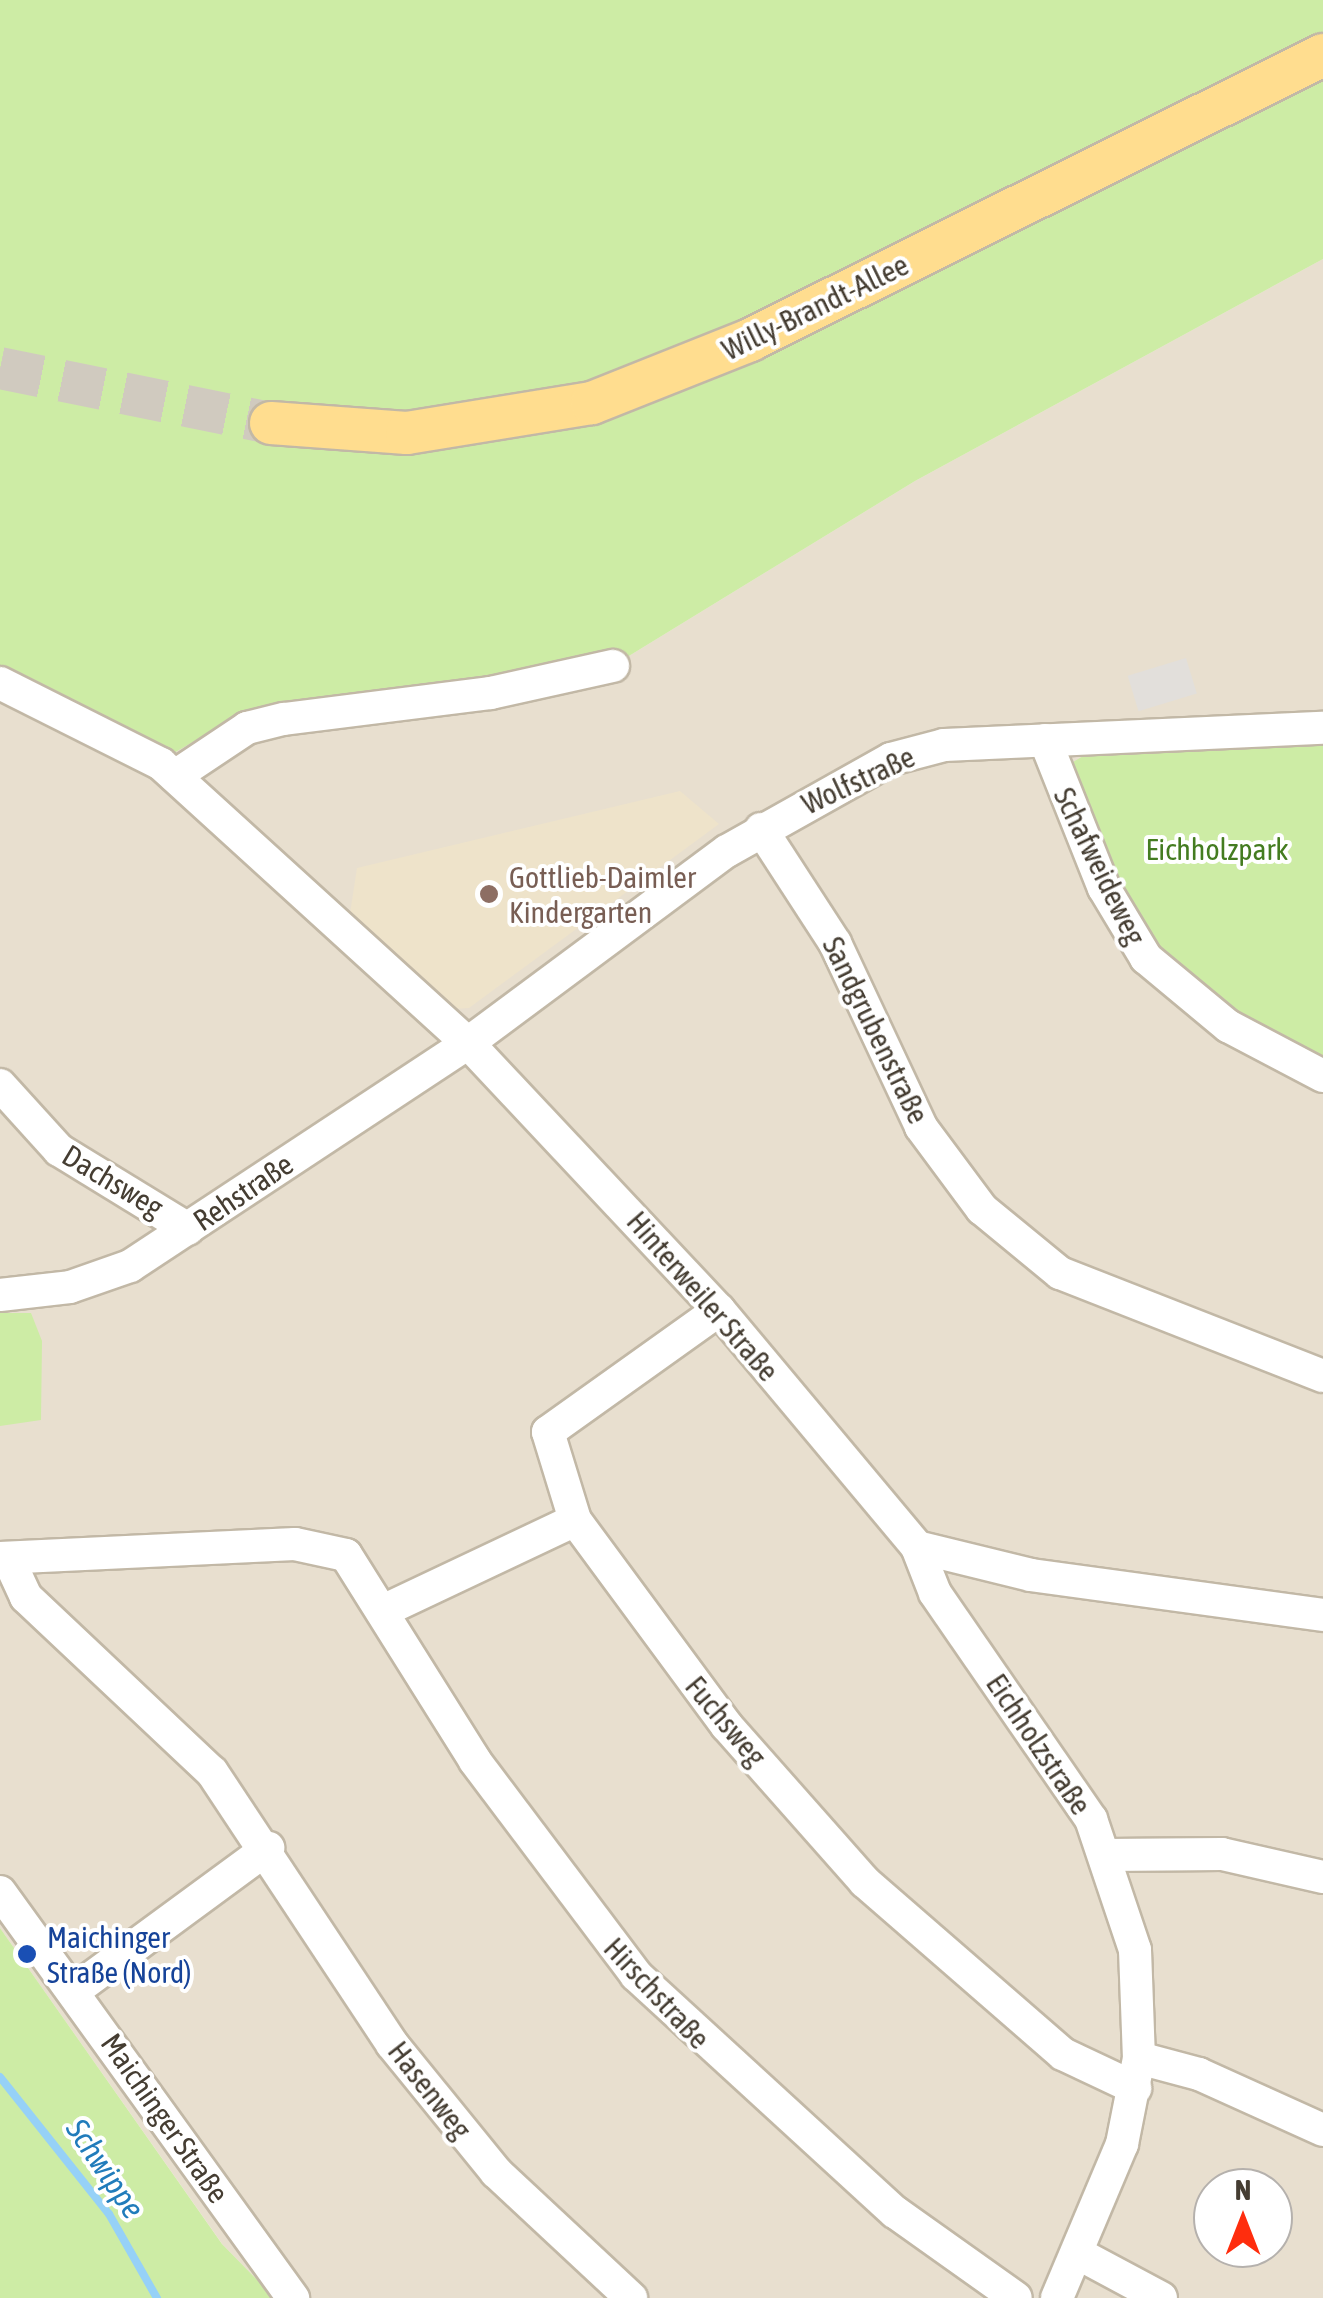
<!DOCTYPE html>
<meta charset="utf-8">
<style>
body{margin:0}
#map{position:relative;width:1323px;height:2298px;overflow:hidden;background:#f3ede2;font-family:"Asap Condensed",sans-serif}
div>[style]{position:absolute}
.residential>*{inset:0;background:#e8dfcf}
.education>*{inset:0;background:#eee3ca}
.green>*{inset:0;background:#cdeca5}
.parking>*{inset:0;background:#e2dfdb;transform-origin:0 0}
.stream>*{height:8px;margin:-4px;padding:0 4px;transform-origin:4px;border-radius:4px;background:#96d1f7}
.major-tunnel>*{height:42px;margin-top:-21px;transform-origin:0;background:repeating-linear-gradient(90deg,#d0cabf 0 42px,transparent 0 63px)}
.roads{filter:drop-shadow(2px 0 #c2b8a6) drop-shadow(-2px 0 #c2b8a6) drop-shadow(0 2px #c2b8a6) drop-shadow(0 -2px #c2b8a6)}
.minor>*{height:32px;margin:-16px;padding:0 16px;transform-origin:16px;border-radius:16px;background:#fff}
.major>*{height:42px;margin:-21px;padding:0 21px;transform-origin:21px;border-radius:21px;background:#ffdd8f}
.dots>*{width:28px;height:28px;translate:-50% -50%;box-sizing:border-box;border:5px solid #fff;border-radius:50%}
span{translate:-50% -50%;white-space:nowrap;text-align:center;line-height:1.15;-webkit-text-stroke:8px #fff;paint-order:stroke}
.street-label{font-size:30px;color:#453d32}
.park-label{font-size:30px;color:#447c20}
.education-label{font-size:30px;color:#785e54}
.left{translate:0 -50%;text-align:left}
.transit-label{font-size:30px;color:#164399}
.water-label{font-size:32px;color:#217cbb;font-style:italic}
.north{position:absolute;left:1193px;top:2168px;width:100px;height:100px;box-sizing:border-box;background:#fff;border:2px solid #b5b1ad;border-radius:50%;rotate:0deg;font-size:28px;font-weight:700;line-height:40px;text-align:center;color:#453d32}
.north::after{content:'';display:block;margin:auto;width:35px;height:45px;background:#ff2d0d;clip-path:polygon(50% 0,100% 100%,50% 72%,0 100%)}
</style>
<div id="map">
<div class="residential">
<div style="clip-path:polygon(evenodd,1323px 259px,1323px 2298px,275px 2298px,223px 2245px,0 1928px,0 667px,207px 732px,236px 717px,624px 659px,915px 481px,1323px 259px,1213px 2188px,1273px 2188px,1273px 2248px,1213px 2248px,1213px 2188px)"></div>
</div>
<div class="education">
<div style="clip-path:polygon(680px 791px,719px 824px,469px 1008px,452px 1009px,349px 920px,357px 868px)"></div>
</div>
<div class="green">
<div style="clip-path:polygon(0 0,1323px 0,1323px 259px,915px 481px,624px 659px,236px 717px,172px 754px,0 667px)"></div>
<div style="clip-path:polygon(1323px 739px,1323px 1064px,1182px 981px,1115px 887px,1063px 768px,1100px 746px)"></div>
<div style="clip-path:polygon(0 1313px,31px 1313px,42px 1341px,41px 1420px,0 1426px)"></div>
<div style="clip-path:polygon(0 1928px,222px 2244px,275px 2298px,0 2298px)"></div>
</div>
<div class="parking">
<div style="left:1186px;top:658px;width:37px;height:61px;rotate:73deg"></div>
</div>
<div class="stream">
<div style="left:0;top:2077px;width:175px;rotate:51.5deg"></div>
<div style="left:109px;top:2214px;width:97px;rotate:60.3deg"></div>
</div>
<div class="major-tunnel">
<div style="left:0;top:368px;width:277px;rotate:11.5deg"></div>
</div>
<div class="roads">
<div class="minor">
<div style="left:0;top:683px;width:180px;rotate:26.7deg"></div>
<div style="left:161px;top:764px;width:415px;rotate:42.3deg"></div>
<div style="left:468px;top:1043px;width:366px;rotate:46.8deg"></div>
<div style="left:719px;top:1310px;width:309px;rotate:50.1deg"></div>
<div style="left:917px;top:1547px;width:117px;rotate:13.8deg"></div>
<div style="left:1031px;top:1575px;width:295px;rotate:7.8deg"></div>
<div style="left:1045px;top:740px;width:159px;rotate:68.3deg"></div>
<div style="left:1104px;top:888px;width:82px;rotate:59deg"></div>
<div style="left:1146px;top:958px;width:107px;rotate:39.7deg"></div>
<div style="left:1228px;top:1026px;width:107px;rotate:27.8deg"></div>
<div style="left:175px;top:776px;width:87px;rotate:-33.7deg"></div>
<div style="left:247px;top:728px;width:38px;rotate:-14deg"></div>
<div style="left:284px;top:719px;width:209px;rotate:-7.2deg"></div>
<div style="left:491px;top:693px;width:125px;rotate:-12.5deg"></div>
<div style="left:761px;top:829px;width:136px;rotate:57deg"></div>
<div style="left:835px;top:943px;width:203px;rotate:64.9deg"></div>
<div style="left:921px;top:1127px;width:102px;rotate:53.4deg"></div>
<div style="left:982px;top:1209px;width:101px;rotate:39.4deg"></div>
<div style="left:1060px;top:1273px;width:282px;rotate:21.4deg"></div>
<div style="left:0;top:1085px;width:88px;rotate:47.8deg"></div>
<div style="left:59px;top:1150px;width:151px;rotate:31.5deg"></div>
<div style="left:0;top:1295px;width:70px;rotate:-6.5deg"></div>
<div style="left:70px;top:1287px;width:64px;rotate:-19.3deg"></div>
<div style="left:130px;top:1266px;width:405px;rotate:-33.4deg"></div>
<div style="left:468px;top:1043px;width:322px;rotate:-36.6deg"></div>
<div style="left:727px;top:851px;width:188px;rotate:-29.3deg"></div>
<div style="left:891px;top:759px;width:55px;rotate:-14.8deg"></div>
<div style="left:944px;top:745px;width:379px;rotate:-2.6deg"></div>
<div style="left:719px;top:1310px;width:210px;rotate:144.5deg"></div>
<div style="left:548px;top:1432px;width:92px;rotate:72.9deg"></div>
<div style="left:575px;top:1520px;width:256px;rotate:53.6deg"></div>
<div style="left:727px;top:1726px;width:208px;rotate:48.5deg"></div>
<div style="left:865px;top:1882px;width:262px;rotate:41deg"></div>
<div style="left:1063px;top:2054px;width:80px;rotate:25.3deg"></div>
<div style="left:917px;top:1547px;width:49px;rotate:68.6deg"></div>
<div style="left:935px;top:1593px;width:275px;rotate:55.4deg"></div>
<div style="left:1091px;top:1819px;width:138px;rotate:71.4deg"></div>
<div style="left:1135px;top:1950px;width:108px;rotate:87.9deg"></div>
<div style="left:1139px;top:2058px;width:88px;rotate:101.2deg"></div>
<div style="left:1122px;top:2144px;width:167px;rotate:112.9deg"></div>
<div style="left:0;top:1558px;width:295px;rotate:-2.7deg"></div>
<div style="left:295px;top:1544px;width:52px;rotate:12.2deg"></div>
<div style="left:346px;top:1555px;width:243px;rotate:57.9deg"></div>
<div style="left:475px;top:1761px;width:268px;rotate:53deg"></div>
<div style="left:636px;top:1975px;width:351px;rotate:42.5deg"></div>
<div style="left:895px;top:2212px;width:148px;rotate:35.4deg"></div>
<div style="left:8px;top:1558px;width:43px;rotate:65.2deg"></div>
<div style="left:26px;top:1597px;width:255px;rotate:43.3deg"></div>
<div style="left:212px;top:1772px;width:326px;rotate:56.5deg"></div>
<div style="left:392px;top:2044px;width:165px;rotate:50.9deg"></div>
<div style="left:496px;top:2172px;width:185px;rotate:43deg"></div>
<div style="left:385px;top:1610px;width:210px;rotate:-25.3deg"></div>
<div style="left:1107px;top:1855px;width:115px;rotate:-0.5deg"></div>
<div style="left:1222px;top:1854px;width:104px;rotate:12.8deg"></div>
<div style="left:0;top:1892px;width:501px;rotate:54.18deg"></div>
<div style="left:75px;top:1990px;width:240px;rotate:-36.3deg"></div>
<div style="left:1139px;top:2058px;width:62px;rotate:14.9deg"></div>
<div style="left:1199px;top:2074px;width:136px;rotate:24.3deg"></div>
<div style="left:1079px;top:2254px;width:93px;rotate:28.2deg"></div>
</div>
<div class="major">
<div style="left:271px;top:423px;width:136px;rotate:4.2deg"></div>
<div style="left:407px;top:433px;width:187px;rotate:-9.2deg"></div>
<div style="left:592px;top:403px;width:170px;rotate:-21.7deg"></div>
<div style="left:750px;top:340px;width:640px;rotate:-26.44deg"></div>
</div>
</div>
<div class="dots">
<div style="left:489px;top:894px;background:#8d6e63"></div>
<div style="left:27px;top:1954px;background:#1a4fb4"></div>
</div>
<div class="street-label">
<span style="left:815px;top:307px;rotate:-26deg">Willy-Brandt-Allee</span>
<span style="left:858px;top:780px;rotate:-25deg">Wolfstraße</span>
<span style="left:1100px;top:866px;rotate:64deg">Schafweideweg</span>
<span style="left:876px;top:1030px;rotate:64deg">Sandgrubenstraße</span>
<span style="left:113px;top:1181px;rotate:31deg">Dachsweg</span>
<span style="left:243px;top:1192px;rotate:-34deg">Rehstraße</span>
<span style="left:703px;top:1296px;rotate:49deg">Hinterweiler Straße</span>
<span style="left:726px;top:1721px;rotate:50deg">Fuchsweg</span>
<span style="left:1039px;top:1744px;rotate:56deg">Eichholzstraße</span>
<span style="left:657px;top:1993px;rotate:47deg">Hirschstraße</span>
<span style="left:430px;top:2090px;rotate:52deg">Hasenweg</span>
<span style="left:165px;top:2118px;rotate:55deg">Maichinger Straße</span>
</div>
<div class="park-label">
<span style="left:1217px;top:849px">Eichholzpark</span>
</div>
<div class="education-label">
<span class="left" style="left:509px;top:894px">Gottlieb-Daimler<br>Kindergarten</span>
</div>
<div class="transit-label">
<span class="left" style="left:47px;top:1954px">Maichinger<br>Straße (Nord)</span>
</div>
<div class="water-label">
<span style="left:105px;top:2169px;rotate:56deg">Schwippe</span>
</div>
<div class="north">N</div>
</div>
